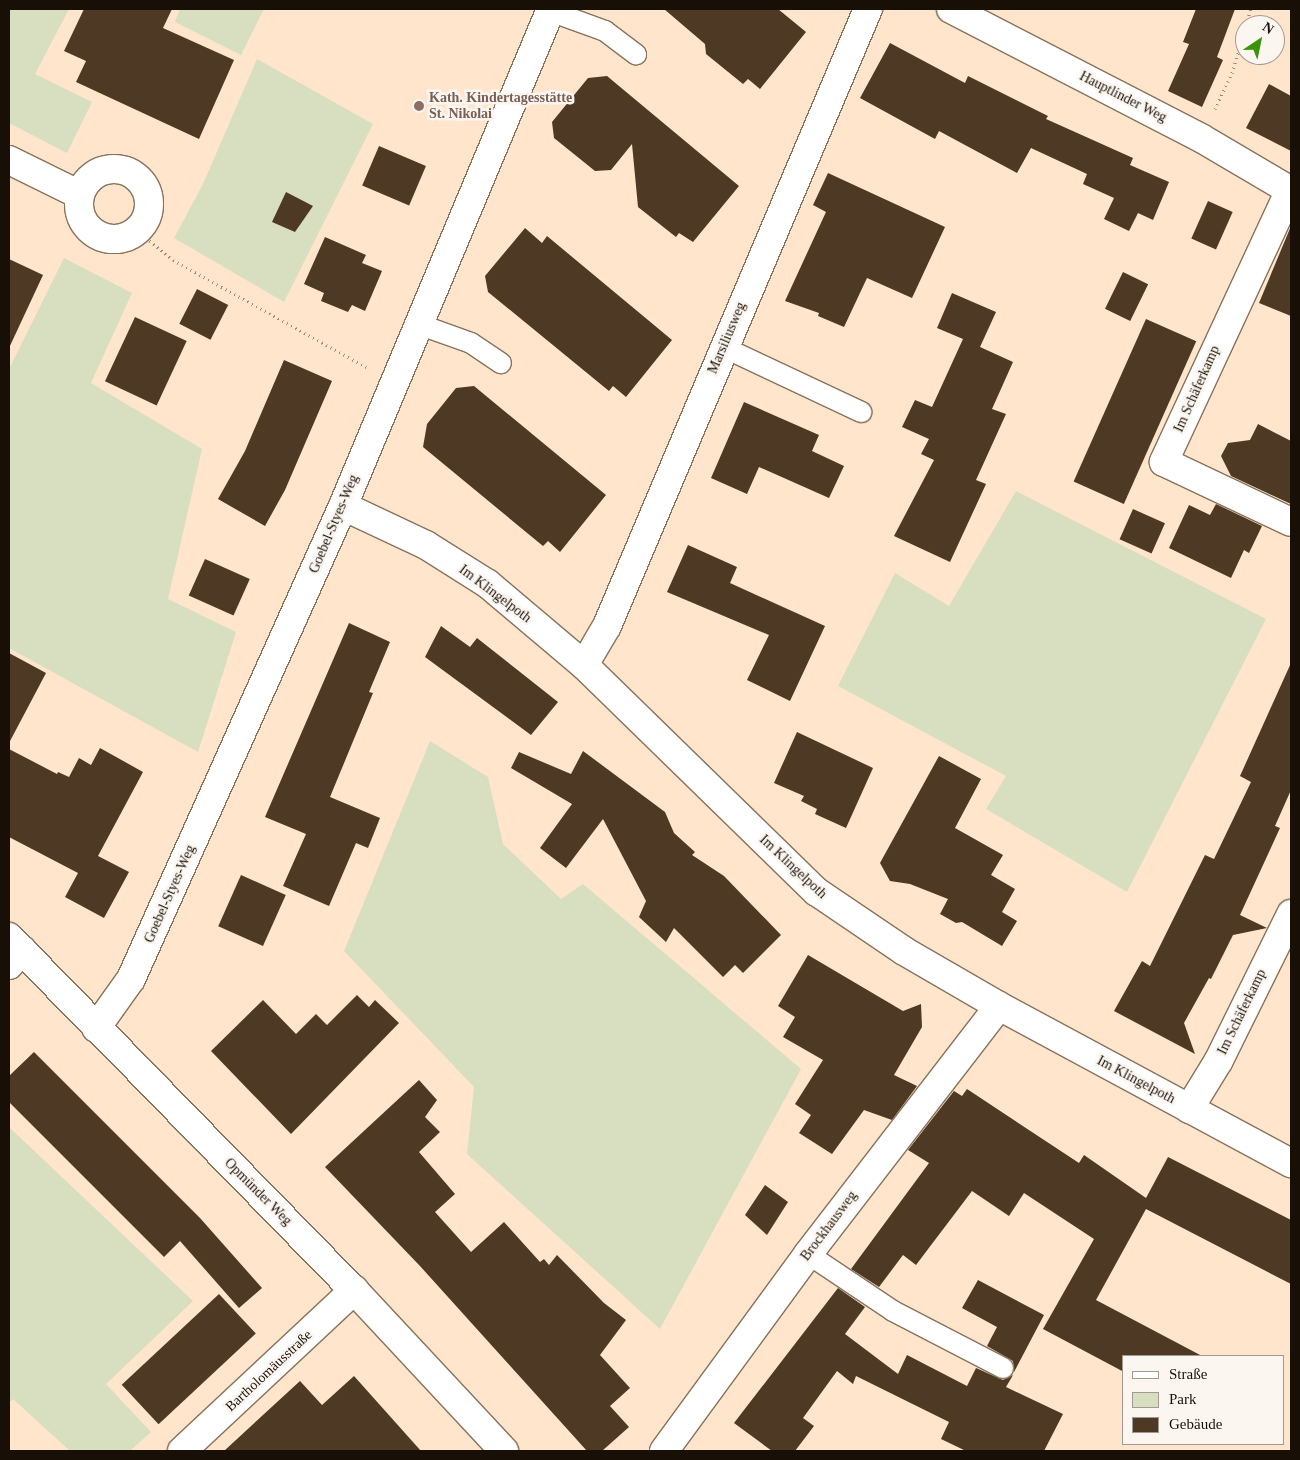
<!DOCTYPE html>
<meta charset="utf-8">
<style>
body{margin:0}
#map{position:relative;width:1300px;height:1460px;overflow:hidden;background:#ffe5cb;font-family:Georgia,serif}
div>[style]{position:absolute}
.green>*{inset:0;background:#d7dfc0}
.building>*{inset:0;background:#4d3924;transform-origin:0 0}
.path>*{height:3px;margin-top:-1.5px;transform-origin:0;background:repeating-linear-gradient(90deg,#9c8a77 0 1px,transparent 0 5px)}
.roads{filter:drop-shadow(1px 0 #88725b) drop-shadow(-1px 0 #88725b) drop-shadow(0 1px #88725b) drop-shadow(0 -1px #88725b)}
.service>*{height:20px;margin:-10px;padding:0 10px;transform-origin:10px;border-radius:10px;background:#fff}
.minor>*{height:28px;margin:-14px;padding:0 14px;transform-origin:14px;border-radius:14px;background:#fff}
.minor>.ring{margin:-14px;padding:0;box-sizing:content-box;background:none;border:28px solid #fff;border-radius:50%}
.tertiary>*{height:28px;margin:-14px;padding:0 14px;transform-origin:14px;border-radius:14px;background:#fff}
.dots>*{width:14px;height:14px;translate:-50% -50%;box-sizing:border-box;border:2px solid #fcf6f1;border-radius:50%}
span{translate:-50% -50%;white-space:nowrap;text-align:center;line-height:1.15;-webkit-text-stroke:5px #fcf6f1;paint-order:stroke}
.street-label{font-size:14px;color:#181007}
.education-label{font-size:14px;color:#785e54;font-weight:700}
.left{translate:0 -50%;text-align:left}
.frame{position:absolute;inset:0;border:10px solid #181007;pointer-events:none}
.legend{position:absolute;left:1122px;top:1355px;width:162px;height:90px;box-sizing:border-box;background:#fcf6f1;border:1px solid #a19a93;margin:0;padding:6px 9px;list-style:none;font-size:15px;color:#181007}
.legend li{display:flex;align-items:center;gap:10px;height:25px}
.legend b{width:25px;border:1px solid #a19a93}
.north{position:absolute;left:1235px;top:15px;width:50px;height:50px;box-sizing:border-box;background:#fcf6f1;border:1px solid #a19a93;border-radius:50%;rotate:34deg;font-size:14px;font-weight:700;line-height:20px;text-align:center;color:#181007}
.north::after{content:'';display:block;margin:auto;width:18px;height:22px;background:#39940b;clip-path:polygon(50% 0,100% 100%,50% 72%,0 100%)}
</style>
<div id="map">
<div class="green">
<div style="clip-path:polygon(9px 9px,69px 9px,35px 74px,92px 102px,67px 153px,9px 123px)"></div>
<div style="clip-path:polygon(180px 9px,264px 9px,241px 55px,175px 22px)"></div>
<div style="clip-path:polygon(257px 59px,373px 124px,284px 302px,174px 238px,203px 184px)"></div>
<div style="clip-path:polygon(64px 258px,132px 293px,91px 383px,202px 449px,168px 599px,236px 632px,198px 752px,9px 648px,9px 369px)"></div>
<div style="clip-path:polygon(1016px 491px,1266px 619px,1127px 892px,986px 809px,1006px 776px,838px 686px,895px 573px,949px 606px)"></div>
<div style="clip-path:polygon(430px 741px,488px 777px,503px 844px,561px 899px,583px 884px,801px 1069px,660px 1329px,467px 1154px,474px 1087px,344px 951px)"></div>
<div style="clip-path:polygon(9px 1127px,193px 1301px,106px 1384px,151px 1432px,130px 1451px,70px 1451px,13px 1399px,9px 1403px)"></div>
</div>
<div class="building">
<div style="clip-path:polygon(84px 9px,172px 9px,163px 28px,234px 60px,199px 139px,76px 82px,86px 61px,64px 51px)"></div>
<div style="clip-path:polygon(664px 9px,778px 9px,806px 32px,760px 89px,748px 79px,743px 84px,706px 54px,705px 44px)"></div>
<div style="clip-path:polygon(1196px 9px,1235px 9px,1217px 57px,1223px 60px,1202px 107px,1168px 91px,1189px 44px,1183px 42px)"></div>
<div style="clip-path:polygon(890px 43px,965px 83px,968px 76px,1048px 116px,1046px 119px,1133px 158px,1130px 165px,1169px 182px,1153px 220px,1138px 213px,1129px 231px,1104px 219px,1114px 198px,1083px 184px,1087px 174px,1031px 148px,1017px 173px,939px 131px,935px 139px,860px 98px)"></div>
<div style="clip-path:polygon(607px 76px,739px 186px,693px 242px,679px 233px,676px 237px,638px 207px,632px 144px,611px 170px,595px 171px,554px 138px,552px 122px,588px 78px)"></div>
<div style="clip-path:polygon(1269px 84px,1291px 96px,1291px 151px,1246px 128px)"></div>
<div style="left:379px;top:146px;width:51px;height:43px;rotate:23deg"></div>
<div style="clip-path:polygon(828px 173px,945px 227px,912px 298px,867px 278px,844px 327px,818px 316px,819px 313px,785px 301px,826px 212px,813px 205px)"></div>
<div style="clip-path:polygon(286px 192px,313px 206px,295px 232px,272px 222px)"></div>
<div style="left:1208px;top:201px;width:27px;height:41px;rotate:24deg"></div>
<div style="clip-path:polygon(1291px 226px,1291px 316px,1259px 303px)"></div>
<div style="clip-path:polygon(525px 228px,542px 243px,547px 236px,672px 340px,626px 397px,613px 386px,609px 391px,488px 292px,485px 276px)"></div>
<div style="clip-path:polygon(325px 237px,366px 255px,362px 263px,382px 271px,365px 311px,352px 305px,348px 312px,321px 301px,324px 293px,304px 284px)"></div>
<div style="clip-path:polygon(9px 259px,43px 275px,9px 348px)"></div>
<div style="left:1123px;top:272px;width:28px;height:41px;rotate:26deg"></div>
<div style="left:197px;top:289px;width:35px;height:39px;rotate:27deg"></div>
<div style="clip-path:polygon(952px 293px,996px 312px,980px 347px,1013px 362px,992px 409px,1006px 414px,976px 480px,986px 484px,950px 562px,894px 536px,934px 460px,921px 454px,929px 439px,902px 427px,915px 400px,932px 407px,963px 339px,937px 328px)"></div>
<div style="left:135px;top:317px;width:57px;height:71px;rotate:25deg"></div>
<div style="left:1146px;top:319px;width:55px;height:178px;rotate:24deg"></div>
<div style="clip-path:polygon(284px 360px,332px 381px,285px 490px,265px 526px,218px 499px,245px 451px)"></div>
<div style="clip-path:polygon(474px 386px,606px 495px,560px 552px,548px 541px,543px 546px,423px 447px,427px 424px,456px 388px)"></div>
<div style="clip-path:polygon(744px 402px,819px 435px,812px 451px,844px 466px,829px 498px,759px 467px,747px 494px,711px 478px)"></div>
<div style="clip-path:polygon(1258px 424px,1291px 441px,1291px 504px,1231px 476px,1221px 456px,1228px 443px,1250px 440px)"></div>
<div style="clip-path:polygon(1216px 504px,1262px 526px,1249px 553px,1244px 550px,1231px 578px,1169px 548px,1189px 505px,1210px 515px)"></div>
<div style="left:1133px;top:509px;width:35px;height:33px;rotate:24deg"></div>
<div style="clip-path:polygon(688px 545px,737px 567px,730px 583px,825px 626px,790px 701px,747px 680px,769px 635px,667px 592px)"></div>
<div style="left:205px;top:559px;width:49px;height:40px;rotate:24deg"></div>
<div style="clip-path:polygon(349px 623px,390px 642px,369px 692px,373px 693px,330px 797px,380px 818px,368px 848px,356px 843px,329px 906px,283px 886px,306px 834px,265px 817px)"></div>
<div style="clip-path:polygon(441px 626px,470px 647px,477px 638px,558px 702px,531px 735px,425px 657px)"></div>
<div style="clip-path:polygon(9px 653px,46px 673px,9px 743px)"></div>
<div style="clip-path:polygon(1291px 663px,1291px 790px,1275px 826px,1280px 828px,1240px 915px,1267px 928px,1233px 935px,1211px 979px,1209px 978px,1184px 1023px,1195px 1054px,1114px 1011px,1142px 961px,1150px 966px,1205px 855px,1214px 859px,1251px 782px,1240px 776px)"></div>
<div style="clip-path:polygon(797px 732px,873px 768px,846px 828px,815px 814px,817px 809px,801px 801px,804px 796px,774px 783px)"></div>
<div style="clip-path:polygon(100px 748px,143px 772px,98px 856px,129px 872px,104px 918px,65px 897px,78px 873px,9px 837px,9px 749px,57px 774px,58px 772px,69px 777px,79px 758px,91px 765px)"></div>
<div style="clip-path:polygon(583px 751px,665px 812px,674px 833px,695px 852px,692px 855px,724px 876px,781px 935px,743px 973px,735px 965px,723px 977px,674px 928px,666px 942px,639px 917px,646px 901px,603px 819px,566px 868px,540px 848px,572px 804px,511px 768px,519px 752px,571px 774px)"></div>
<div style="clip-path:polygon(939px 756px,981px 779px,955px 828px,1003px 855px,991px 875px,1015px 889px,1002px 912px,1017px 921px,1002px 946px,962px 922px,956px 923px,940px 914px,948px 899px,910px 884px,890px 881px,880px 863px)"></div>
<div style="left:241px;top:875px;width:49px;height:56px;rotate:24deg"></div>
<div style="clip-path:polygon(808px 955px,903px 1011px,921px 1004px,922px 1027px,894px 1075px,917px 1086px,892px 1120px,864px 1110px,832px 1154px,799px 1133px,811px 1115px,795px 1104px,823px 1060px,783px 1037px,795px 1017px,778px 1006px)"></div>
<div style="clip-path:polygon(357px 995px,369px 1007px,375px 1000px,399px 1023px,291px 1134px,211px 1051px,263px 1000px,296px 1034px,316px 1014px,327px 1025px)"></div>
<div style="clip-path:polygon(34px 1052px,200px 1218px,262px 1288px,239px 1308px,180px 1241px,164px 1257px,9px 1102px,9px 1076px)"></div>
<div style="clip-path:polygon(419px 1080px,437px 1100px,425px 1117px,440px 1132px,419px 1152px,455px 1194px,435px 1212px,471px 1252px,504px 1222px,540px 1262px,544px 1259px,549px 1265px,557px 1255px,604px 1303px,626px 1320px,600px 1355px,630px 1388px,610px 1406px,629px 1427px,602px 1451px,587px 1451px,420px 1266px,325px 1167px)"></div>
<div style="clip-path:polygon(967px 1089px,1079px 1163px,1084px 1155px,1146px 1198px,1168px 1157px,1291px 1220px,1291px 1284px,1146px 1209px,1096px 1300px,1202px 1356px,1124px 1356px,1124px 1372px,1043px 1329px,1094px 1239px,1024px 1193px,1009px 1216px,972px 1191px,916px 1265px,903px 1255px,879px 1287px,851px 1269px,929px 1163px,908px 1150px,954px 1091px,962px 1096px)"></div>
<div style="clip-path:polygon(765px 1185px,788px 1202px,767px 1235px,745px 1215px)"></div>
<div style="clip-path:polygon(978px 1280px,1044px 1315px,1014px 1372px,1013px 1361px,987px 1346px,997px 1327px,962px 1308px)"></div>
<div style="clip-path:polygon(838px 1288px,865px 1307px,845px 1334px,898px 1374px,907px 1355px,967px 1386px,976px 1368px,1003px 1380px,1013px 1375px,1006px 1387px,1063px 1414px,1044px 1451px,966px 1451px,941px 1439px,949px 1422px,856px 1376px,853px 1384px,837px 1371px,803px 1418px,814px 1426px,795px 1451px,772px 1451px,734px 1423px)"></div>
<div style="left:219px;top:1294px;width:54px;height:133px;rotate:47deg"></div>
<div style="clip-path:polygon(354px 1376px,421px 1451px,224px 1451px,300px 1381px,322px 1405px)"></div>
</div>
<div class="path">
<div style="left:1246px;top:25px;width:17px;rotate:-73deg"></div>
<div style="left:1215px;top:109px;width:40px;rotate:-65deg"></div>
<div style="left:1232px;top:73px;width:45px;rotate:-73.2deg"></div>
<div style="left:138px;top:231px;width:45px;rotate:39.6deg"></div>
<div style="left:173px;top:260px;width:221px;rotate:29deg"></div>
</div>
<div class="roads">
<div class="service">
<div style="left:550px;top:11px;width:59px;rotate:20deg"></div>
<div style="left:605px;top:31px;width:39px;rotate:37deg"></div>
<div style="left:418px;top:324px;width:56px;rotate:19.7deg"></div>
<div style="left:471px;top:343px;width:36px;rotate:34deg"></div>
<div style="left:723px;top:347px;width:153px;rotate:25.2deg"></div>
<div style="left:808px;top:1254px;width:102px;rotate:33.8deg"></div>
<div style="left:893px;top:1311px;width:124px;rotate:27.4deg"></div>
</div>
<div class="minor">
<div style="left:951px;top:9px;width:281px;rotate:27.3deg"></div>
<div style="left:1201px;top:138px;width:104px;rotate:30.5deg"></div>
<div style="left:9px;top:160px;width:77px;rotate:26.2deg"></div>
<div class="ring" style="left:79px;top:169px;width:42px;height:42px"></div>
<div style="left:1290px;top:190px;width:300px;rotate:114.9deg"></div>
<div style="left:1164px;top:462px;width:140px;rotate:25.3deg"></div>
<div style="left:343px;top:506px;width:92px;rotate:25.2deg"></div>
<div style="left:426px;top:545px;width:73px;rotate:32.2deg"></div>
<div style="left:488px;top:584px;width:126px;rotate:40.2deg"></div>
<div style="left:584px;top:665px;width:325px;rotate:44.3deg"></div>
<div style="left:817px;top:892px;width:105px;rotate:34.1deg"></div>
<div style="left:904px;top:951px;width:110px;rotate:30.1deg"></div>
<div style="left:999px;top:1006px;width:332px;rotate:28.3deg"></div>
<div style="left:584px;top:665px;width:45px;rotate:-59.5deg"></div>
<div style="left:607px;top:626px;width:670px;rotate:-67.07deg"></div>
<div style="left:9px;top:965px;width:20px;rotate:-49deg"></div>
<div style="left:96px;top:1028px;width:60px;rotate:-54.5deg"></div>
<div style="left:131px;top:979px;width:518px;rotate:-65.86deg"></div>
<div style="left:343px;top:506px;width:539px;rotate:-67.29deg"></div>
<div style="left:1189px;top:1109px;width:57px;rotate:-58.5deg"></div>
<div style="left:1219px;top:1060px;width:163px;rotate:-63.7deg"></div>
<div style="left:182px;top:1451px;width:236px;rotate:-43.1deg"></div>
<div style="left:664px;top:1451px;width:244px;rotate:-53.8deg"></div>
<div style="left:808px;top:1254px;width:313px;rotate:-52.4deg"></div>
</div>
<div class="tertiary">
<div style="left:9px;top:937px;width:494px;rotate:45.7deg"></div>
<div style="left:354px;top:1290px;width:220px;rotate:47deg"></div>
</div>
</div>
<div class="dots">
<div style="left:419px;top:106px;background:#8d6e63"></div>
</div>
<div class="street-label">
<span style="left:1123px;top:97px;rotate:27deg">Hauptlinder Weg</span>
<span style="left:727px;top:338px;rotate:-67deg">Marsiliusweg</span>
<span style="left:1197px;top:389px;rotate:-66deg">Im Schäferkamp</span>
<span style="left:334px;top:524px;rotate:-67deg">Goebel-Styes-Weg</span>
<span style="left:495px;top:594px;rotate:37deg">Im Klingelpoth</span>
<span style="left:793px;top:867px;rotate:43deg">Im Klingelpoth</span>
<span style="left:170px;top:894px;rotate:-66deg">Goebel-Styes-Weg</span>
<span style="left:1242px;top:1012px;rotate:-64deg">Im Schäferkamp</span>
<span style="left:1136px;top:1080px;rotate:28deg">Im Klingelpoth</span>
<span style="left:258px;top:1192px;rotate:45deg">Opmünder Weg</span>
<span style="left:829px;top:1226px;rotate:-53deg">Brockhausweg</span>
<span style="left:269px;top:1371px;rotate:-43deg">Bartholomäusstraße</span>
</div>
<div class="education-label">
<span class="left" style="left:429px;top:106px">Kath. Kindertagesstätte<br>St. Nikolai</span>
</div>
<div class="frame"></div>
<ul class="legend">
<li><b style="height:6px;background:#fff"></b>Straße</li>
<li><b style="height:14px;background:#d7dfc0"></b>Park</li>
<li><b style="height:14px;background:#4d3924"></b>Gebäude</li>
</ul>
<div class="north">N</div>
</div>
